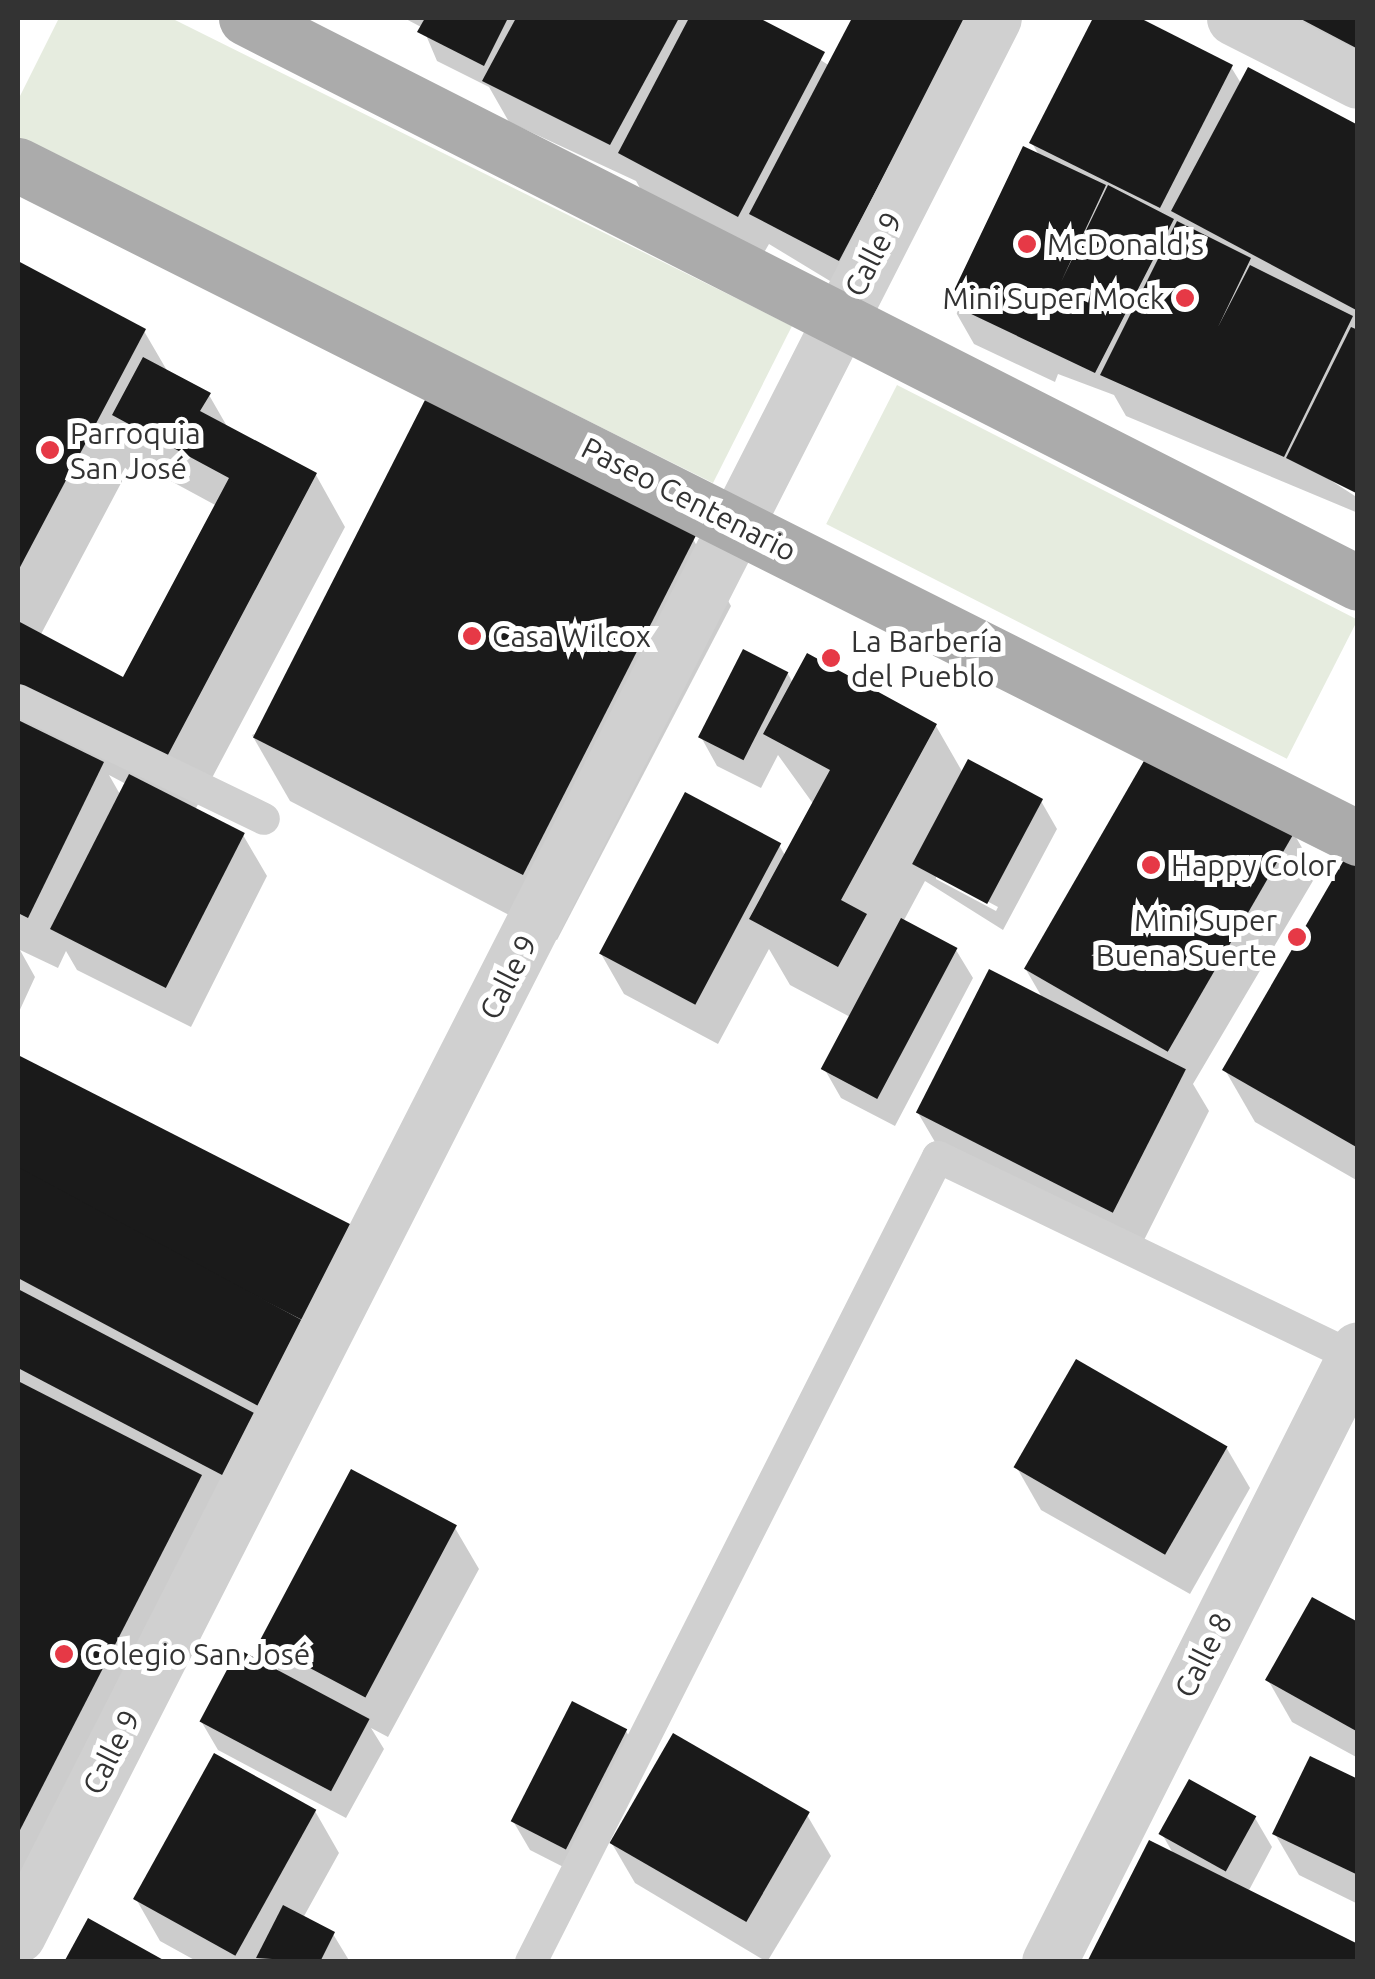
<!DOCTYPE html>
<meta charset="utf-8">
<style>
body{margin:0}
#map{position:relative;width:1375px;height:1979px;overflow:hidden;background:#fff;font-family:Ubuntu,sans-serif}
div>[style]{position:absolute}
.green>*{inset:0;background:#e6ecdf;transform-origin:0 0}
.shadow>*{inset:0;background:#0003}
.building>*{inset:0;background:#1a1a1a;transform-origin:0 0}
.service>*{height:32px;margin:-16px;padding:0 16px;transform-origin:16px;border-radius:16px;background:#d0d0d0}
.minor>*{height:55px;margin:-27.5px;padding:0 27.5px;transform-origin:27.5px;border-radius:27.5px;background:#d0d0d0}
.primary>*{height:55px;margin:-27.5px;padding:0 27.5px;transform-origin:27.5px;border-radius:27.5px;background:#ababab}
.dots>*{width:28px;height:28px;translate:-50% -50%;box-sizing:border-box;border:5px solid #fff;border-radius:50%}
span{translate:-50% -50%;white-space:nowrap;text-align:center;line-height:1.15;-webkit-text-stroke:10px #fff;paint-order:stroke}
.poi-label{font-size:30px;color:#333}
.left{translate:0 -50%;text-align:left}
.right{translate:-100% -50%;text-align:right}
.street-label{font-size:30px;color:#333}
.frame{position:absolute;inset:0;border:20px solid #333;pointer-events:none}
</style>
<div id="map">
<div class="green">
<div style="clip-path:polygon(59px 18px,171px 18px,792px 326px,713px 483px,18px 137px,18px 100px)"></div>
<div style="left:897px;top:385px;width:517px;height:156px;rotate:27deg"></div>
</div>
<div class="shadow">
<div style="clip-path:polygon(404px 18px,754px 18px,830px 66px,855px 18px,1012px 18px,863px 301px,769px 244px,762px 256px,644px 195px,636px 181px,509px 122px,489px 87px,437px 61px,423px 28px)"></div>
<div style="clip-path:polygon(1096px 18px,1134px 18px,1231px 67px,1242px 85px,1358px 128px,1358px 492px,1318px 472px,1358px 498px,1358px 513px,1126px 416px,1114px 395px,1058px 374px,1055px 382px,974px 344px,950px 302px,1040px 157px,1032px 143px)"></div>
<div style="clip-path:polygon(1283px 18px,1358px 18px,1358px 93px)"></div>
<div style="clip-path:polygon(evenodd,18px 264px,144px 331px,169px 374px,209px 395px,228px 428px,316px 475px,345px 527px,195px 810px,243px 835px,267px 876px,191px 1027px,77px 970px,66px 951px,58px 968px,20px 950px,35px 977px,18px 1014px,18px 264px,137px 453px,145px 467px,217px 506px,124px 680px,40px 636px,137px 453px,18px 264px,109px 775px,126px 784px,121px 796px,109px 775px)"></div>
<div style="clip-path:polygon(693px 539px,731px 606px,557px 940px,290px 801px,252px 735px)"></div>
<div style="clip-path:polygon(evenodd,788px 674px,793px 683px,936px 726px,963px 773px,1041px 801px,1057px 829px,1003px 930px,925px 881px,903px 922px,956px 950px,973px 978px,895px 1126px,841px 1098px,825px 1070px,852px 1018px,790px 985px,769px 949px,718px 1044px,624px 994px,600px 952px,779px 845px,786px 857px,814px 805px,778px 755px,761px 788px,717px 766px,701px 737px,788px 674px,936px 874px,998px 907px,996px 911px,936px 879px,936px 874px)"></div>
<div style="clip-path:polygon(1293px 832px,1317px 874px,1193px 1084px,1209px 1111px,1138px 1252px,942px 1154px,918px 1113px,1043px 999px,1025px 968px)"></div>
<div style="clip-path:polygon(1358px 861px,1358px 1181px,1255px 1122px,1225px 1070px)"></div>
<div style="clip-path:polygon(18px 1058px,354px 1227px,18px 1920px)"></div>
<div style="clip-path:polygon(1226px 1447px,1250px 1488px,1190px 1594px,1041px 1510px,1017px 1468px)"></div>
<div style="clip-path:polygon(455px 1528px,479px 1569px,388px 1737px,371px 1728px,384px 1749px,346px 1818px,218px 1750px,201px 1721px,281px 1675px,262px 1641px)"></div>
<div style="clip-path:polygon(1358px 1625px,1358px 1758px,1292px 1722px,1268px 1680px)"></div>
<div style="clip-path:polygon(626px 1731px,642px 1760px,583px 1877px,530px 1850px,513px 1821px)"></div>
<div style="clip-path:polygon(1358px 1782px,1358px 1904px,1299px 1875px,1275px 1834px)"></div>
<div style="clip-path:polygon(315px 1811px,339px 1853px,303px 1918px,333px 1934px,350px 1962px,198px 1962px,160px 1941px,136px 1899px)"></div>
<div style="clip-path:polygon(807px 1815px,831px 1856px,767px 1962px,635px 1883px,611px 1842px)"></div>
<div style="clip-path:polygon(1255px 1818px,1272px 1847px,1248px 1892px,1174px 1855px,1162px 1834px)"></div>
</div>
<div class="building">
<div style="clip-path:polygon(425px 18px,508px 18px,484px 66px,417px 32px)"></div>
<div style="clip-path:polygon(516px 18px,679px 18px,610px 145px,482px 81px)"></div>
<div style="clip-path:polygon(689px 18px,759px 18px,825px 52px,738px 217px,618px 153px)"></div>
<div style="clip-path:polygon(852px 18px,967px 18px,839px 261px,749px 214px)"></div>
<div style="clip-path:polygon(1093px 18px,1140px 18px,1233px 65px,1160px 208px,1029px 143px)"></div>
<div style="clip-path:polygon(1299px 18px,1358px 18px,1358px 49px)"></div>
<div style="clip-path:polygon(1248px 67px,1358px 125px,1358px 311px,1171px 211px)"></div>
<div style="clip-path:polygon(1023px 146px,1106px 185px,1061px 282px,1108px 185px,1174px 219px,1095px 373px,948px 303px)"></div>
<div style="clip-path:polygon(1177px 221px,1251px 258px,1218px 327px,1250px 265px,1353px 316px,1284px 457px,1100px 375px)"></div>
<div style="clip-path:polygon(18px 261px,146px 329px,18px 571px)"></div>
<div style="clip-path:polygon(1351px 327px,1358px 330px,1358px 494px,1286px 458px)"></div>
<div style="clip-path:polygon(143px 357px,211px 393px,200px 411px,317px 473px,161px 768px,18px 693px,18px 621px,123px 677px,229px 478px,112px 415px)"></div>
<div style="left:426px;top:398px;width:303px;height:381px;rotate:27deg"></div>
<div style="left:743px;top:649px;width:51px;height:99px;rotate:27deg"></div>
<div style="clip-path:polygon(807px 653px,937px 724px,841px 900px,867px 914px,838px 967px,749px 919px,830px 770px,763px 734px)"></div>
<div style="clip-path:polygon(18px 720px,104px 762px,28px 918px,18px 913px)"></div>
<div style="left:1152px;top:747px;width:166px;height:256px;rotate:30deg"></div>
<div style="left:968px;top:759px;width:85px;height:119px;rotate:28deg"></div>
<div style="left:129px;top:774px;width:130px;height:174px;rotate:27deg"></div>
<div style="left:685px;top:792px;width:109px;height:183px;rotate:28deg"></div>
<div style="clip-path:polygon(1348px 853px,1358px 858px,1358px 1148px,1222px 1070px)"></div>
<div style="left:901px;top:918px;width:64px;height:171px;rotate:28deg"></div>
<div style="left:989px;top:969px;width:221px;height:161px;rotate:27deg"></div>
<div style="left:18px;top:1055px;width:378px;height:107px;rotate:27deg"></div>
<div style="clip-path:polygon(18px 1167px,309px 1324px,264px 1409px,18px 1278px)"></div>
<div style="clip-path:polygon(18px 1289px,256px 1414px,224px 1476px,18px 1368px)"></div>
<div style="left:1076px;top:1359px;width:175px;height:125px;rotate:30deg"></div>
<div style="clip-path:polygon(18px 1381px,202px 1475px,18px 1834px)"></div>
<div style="left:351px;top:1469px;width:120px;height:195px;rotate:28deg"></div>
<div style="clip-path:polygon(1312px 1597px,1358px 1622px,1358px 1732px,1265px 1680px)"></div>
<div style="left:238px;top:1649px;width:149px;height:82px;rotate:28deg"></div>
<div style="left:572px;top:1701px;width:62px;height:135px;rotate:27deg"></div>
<div style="left:673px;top:1733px;width:158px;height:127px;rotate:30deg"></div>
<div style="left:214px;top:1753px;width:117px;height:167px;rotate:29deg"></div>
<div style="clip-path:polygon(1310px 1756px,1358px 1779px,1358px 1875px,1272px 1834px)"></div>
<div style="left:1189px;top:1779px;width:77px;height:63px;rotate:29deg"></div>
<div style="clip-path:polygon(1149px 1840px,1358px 1944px,1358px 1962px,1087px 1962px)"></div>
<div style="clip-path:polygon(283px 1905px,335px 1932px,320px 1962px,256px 1958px)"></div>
<div style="clip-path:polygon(88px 1918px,167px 1962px,64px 1962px)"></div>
</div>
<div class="service">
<div style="left:18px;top:700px;width:273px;rotate:25.8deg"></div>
<div style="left:531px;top:1962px;width:902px;rotate:-63.18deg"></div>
<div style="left:938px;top:1157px;width:461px;rotate:25.7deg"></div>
</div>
<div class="minor">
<div style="left:1234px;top:18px;width:139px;rotate:26.9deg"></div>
<div style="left:18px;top:1935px;width:2151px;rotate:-63.02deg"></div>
<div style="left:1049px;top:1962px;width:686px;rotate:-63.25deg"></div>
</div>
<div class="primary">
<div style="left:246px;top:18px;width:1247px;rotate:26.93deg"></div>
<div style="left:18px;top:165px;width:1500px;rotate:26.67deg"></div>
</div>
<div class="dots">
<div style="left:1027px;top:244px;background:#e63946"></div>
<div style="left:1185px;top:298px;background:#e63946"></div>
<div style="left:50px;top:450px;background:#e63946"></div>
<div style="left:472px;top:636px;background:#e63946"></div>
<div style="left:831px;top:658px;background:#e63946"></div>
<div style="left:1151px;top:865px;background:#e63946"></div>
<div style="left:1297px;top:937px;background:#e63946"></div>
<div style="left:64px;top:1654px;background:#e63946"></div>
</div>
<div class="poi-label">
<span class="left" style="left:1047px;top:244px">McDonald's</span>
<span class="right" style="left:1165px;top:298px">Mini Super Mock</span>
<span class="left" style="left:70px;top:450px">Parroquia<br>San José</span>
<span class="left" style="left:492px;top:636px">Casa Wilcox</span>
<span class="left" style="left:851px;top:658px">La Barbería<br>del Pueblo</span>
<span class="left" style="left:1171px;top:865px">Happy Color</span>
<span class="right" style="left:1277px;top:937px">Mini Super<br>Buena Suerte</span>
<span class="left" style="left:84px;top:1654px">Colegio San José</span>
</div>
<div class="street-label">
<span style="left:873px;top:254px;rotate:-63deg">Calle 9</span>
<span style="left:689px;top:499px;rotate:27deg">Paseo Centenario</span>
<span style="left:508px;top:977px;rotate:-63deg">Calle 9</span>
<span style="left:1203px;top:1655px;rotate:-63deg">Calle 8</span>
<span style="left:111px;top:1752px;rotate:-63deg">Calle 9</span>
</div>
<div class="frame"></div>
</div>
